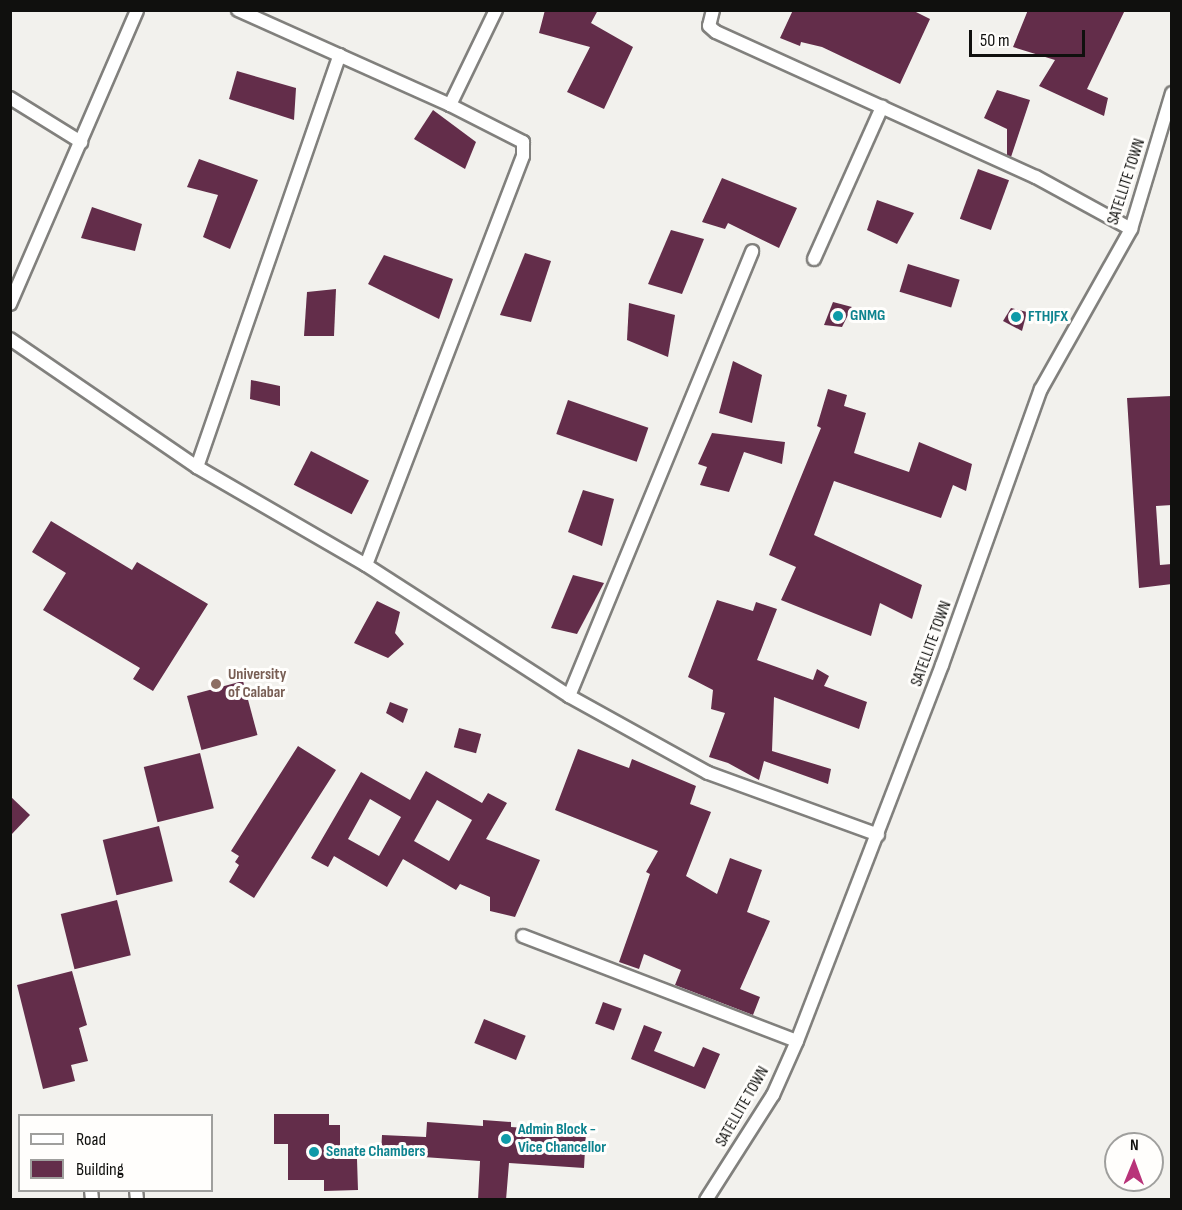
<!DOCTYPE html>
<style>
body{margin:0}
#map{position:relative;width:1182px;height:1210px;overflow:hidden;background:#f2f1ed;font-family:"Sofia Sans Condensed",sans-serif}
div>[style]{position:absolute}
.building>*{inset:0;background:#632d4a;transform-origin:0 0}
.roads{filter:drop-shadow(2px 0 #81807d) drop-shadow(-2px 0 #81807d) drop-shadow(0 2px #81807d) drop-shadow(0 -2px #81807d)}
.street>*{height:12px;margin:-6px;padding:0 6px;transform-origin:6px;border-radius:6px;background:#fff}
.dots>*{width:16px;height:16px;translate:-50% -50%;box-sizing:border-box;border:3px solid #fffefc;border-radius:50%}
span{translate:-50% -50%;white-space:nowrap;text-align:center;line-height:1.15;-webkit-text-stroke:6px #fffefc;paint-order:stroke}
.street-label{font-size:16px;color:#10100e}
.culture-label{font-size:16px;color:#0d838f;font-weight:700}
.left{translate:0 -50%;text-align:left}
.education-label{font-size:16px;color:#785e54;font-weight:700}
.frame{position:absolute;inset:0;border:12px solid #10100e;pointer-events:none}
.legend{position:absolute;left:18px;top:1114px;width:195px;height:78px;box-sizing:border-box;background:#fffefc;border:2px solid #9f9f9d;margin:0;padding:8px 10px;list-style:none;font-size:18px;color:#10100e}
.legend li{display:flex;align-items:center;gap:12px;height:30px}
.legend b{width:30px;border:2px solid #9f9f9d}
.north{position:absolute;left:1104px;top:1132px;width:60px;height:60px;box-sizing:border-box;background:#fffefc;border:2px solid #9f9f9d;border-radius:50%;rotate:1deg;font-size:16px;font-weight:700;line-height:24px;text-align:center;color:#10100e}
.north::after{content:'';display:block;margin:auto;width:21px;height:27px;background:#b83379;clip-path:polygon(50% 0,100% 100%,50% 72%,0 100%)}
.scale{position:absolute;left:969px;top:30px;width:116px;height:27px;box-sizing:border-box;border:3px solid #10100e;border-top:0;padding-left:8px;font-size:18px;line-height:21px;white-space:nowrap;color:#10100e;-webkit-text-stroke:4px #fffefc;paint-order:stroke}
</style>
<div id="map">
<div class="building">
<div style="clip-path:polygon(545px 10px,598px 10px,591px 23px,633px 47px,604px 109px,567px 92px,590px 47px,539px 33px)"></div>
<div style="clip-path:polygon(793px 10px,912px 10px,930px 19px,900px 84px,822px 47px,801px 42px,800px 46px,780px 38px)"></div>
<div style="clip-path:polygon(1028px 10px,1125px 10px,1087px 89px,1108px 98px,1104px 116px,1039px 86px,1055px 60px,1013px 47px)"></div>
<div style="clip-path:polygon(237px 71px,296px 88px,294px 120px,229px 99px)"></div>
<div style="clip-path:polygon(997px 90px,1030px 100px,1011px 157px,1007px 155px,1007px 129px,984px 118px)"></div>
<div style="clip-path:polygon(433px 110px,476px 142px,465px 169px,414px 139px)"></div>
<div style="clip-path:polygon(199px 159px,258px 180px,230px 249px,203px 237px,218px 195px,187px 187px)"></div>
<div style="left:978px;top:169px;width:33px;height:53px;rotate:20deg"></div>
<div style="clip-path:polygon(722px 178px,797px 208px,779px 248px,728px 223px,725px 229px,702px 222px)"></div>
<div style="clip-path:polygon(877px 200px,914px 213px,897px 244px,867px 230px)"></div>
<div style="clip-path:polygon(92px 207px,142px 224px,135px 251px,81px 238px)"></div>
<div style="clip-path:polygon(671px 230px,704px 239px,682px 294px,648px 284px)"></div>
<div style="clip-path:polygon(525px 253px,551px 261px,531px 322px,500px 315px)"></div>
<div style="clip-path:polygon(384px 255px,453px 279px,439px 319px,368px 284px)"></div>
<div style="left:908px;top:264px;width:54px;height:29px;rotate:17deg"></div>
<div style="clip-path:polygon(336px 289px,334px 336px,304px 336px,307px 292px)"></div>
<div style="clip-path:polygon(833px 302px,852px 307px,842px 327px,824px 325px)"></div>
<div style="clip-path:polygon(629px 303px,675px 315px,668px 357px,627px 340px)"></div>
<div style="clip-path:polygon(1011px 308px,1027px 312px,1022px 331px,1003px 321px)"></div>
<div style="clip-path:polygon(733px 361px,762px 375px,752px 423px,719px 413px)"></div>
<div style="clip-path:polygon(251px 380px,280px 386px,280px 406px,250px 399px)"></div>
<div style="clip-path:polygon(828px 389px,847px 395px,844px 406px,866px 413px,854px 453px,909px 472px,919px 442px,972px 464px,966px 491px,953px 485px,941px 518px,834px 481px,814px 535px,922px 585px,912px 619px,880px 603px,871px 636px,781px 600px,796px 567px,769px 555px,821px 428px,817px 426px)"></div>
<div style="clip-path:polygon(1172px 396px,1172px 505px,1156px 506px,1160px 565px,1172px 564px,1172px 584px,1139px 588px,1127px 398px)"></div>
<div style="left:568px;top:400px;width:85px;height:36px;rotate:19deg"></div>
<div style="clip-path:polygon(712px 433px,785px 442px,782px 464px,744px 452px,729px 492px,700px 485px,707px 467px,698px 464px)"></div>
<div style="left:311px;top:451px;width:65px;height:38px;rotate:27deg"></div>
<div style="clip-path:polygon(583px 490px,614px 499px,602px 546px,568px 532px)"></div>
<div style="clip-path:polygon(51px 521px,132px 570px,137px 562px,208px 604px,153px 691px,133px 679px,140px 668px,43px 610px,66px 573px,32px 552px)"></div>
<div style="clip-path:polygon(573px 575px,604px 583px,577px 634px,551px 628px)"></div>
<div style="clip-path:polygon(717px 600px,753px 611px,756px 602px,777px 609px,757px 660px,813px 680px,817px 669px,829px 676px,824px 686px,867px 702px,859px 729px,774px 697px,772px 751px,831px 769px,828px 784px,764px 761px,759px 780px,728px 763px,709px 757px,725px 713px,711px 709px,713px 690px,688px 677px)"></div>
<div style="clip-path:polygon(377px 601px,400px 612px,395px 633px,404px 644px,388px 658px,354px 643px)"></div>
<div style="left:243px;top:681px;width:56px;height:58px;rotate:75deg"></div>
<div style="clip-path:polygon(390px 702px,408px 709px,403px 723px,386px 713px)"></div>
<div style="left:459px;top:728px;width:23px;height:20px;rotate:15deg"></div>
<div style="clip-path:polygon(298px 746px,336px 770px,254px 898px,229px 882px,239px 865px,235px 862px,239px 856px,231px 851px)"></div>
<div style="clip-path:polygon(578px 749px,629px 768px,632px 759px,696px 786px,690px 804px,711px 812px,686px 876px,717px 894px,730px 858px,762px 870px,747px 912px,770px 921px,740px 989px,760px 997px,753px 1015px,675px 985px,681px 970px,644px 954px,639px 969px,619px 962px,650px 874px,646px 872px,658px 851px,555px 810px)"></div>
<div style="left:200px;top:753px;width:57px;height:58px;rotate:76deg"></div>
<div style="clip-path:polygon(evenodd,426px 771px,482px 803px,488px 793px,507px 803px,486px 839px,540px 860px,515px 917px,490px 911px,490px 897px,460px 884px,456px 890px,403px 859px,387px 887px,334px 856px,328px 867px,311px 858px,361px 772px,410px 800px,426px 771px,370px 799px,401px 817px,379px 856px,348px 839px,370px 799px,426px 771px,437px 800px,472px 820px,449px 861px,414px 841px,437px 800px)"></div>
<div style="clip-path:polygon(10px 796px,30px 815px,10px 836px)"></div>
<div style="left:159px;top:826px;width:57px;height:58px;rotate:76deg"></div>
<div style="left:117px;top:900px;width:57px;height:58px;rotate:76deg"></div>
<div style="clip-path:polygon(72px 971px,87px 1025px,79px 1028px,88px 1061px,71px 1065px,75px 1081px,43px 1089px,17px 985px)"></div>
<div style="left:603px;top:1002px;width:20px;height:23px;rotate:20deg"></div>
<div style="left:484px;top:1019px;width:45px;height:26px;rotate:22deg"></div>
<div style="clip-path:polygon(644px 1025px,662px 1032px,654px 1051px,694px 1067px,703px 1047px,720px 1054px,705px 1089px,631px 1059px)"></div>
<div style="clip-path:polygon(274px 1114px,329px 1114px,329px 1125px,340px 1125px,340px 1159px,357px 1159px,358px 1190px,324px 1191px,324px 1180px,288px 1180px,288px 1144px,274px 1144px)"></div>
<div style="clip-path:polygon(483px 1120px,511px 1122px,511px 1127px,586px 1132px,584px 1168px,509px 1163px,506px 1200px,478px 1200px,480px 1161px,381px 1154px,382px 1135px,426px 1137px,427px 1122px,483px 1126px)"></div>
</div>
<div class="roads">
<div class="street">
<div style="left:238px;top:10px;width:232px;rotate:24.1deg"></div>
<div style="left:450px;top:105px;width:82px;rotate:26.9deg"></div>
<div style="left:523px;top:142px;width:14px;rotate:90deg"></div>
<div style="left:523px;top:156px;width:438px;rotate:111deg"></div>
<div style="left:713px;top:10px;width:16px;rotate:104deg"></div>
<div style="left:709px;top:26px;width:9px;rotate:41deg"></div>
<div style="left:716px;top:32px;width:351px;rotate:24.4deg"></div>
<div style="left:1036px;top:177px;width:108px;rotate:28.7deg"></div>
<div style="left:10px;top:98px;width:84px;rotate:31.8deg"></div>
<div style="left:450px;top:105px;width:106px;rotate:-64.2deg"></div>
<div style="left:814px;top:259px;width:167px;rotate:-65.9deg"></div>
<div style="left:10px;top:304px;width:320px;rotate:-66.6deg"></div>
<div style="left:10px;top:339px;width:227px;rotate:34.4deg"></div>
<div style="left:197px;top:467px;width:195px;rotate:30.1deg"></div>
<div style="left:366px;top:565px;width:242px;rotate:32.8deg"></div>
<div style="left:569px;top:696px;width:159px;rotate:29deg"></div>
<div style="left:708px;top:773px;width:181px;rotate:20deg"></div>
<div style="left:197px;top:467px;width:436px;rotate:-70.9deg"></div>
<div style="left:569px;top:696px;width:481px;rotate:-67.6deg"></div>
<div style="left:523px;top:936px;width:293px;rotate:21deg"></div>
<div style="left:91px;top:1190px;width:10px;rotate:84deg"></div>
<div style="left:136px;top:1190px;width:10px;rotate:84deg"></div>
<div style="left:706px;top:1200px;width:125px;rotate:-57.5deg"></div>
<div style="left:773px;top:1095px;width:59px;rotate:-66deg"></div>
<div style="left:797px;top:1041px;width:403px;rotate:-68.9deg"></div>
<div style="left:942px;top:665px;width:293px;rotate:-70.3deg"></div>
<div style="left:1041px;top:389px;width:184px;rotate:-60.6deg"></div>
<div style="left:1131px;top:229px;width:142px;rotate:-73.2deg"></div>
</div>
</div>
<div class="dots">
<div style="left:838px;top:316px;background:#0f9aa8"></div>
<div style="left:1016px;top:317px;background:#0f9aa8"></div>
<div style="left:216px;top:684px;background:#8d6e63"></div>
<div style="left:506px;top:1139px;background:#0f9aa8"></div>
<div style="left:314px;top:1152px;background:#0f9aa8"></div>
</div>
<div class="street-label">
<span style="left:1127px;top:182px;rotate:-72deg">SATELLITE TOWN</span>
<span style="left:932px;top:644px;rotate:-70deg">SATELLITE TOWN</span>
<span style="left:743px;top:1107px;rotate:-60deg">SATELLITE TOWN</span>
</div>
<div class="culture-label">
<span class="left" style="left:850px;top:316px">GNMG</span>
<span class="left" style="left:1028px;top:317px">FTHJFX</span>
<span class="left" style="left:518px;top:1139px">Admin Block -<br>Vice Chancellor</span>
<span class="left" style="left:326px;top:1152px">Senate Chambers</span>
</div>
<div class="education-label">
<span class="left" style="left:228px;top:684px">University<br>of Calabar</span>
</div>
<div class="frame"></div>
<ul class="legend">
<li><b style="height:8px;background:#fff"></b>Road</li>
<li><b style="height:16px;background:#632d4a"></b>Building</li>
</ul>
<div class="north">N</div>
<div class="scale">50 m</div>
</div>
